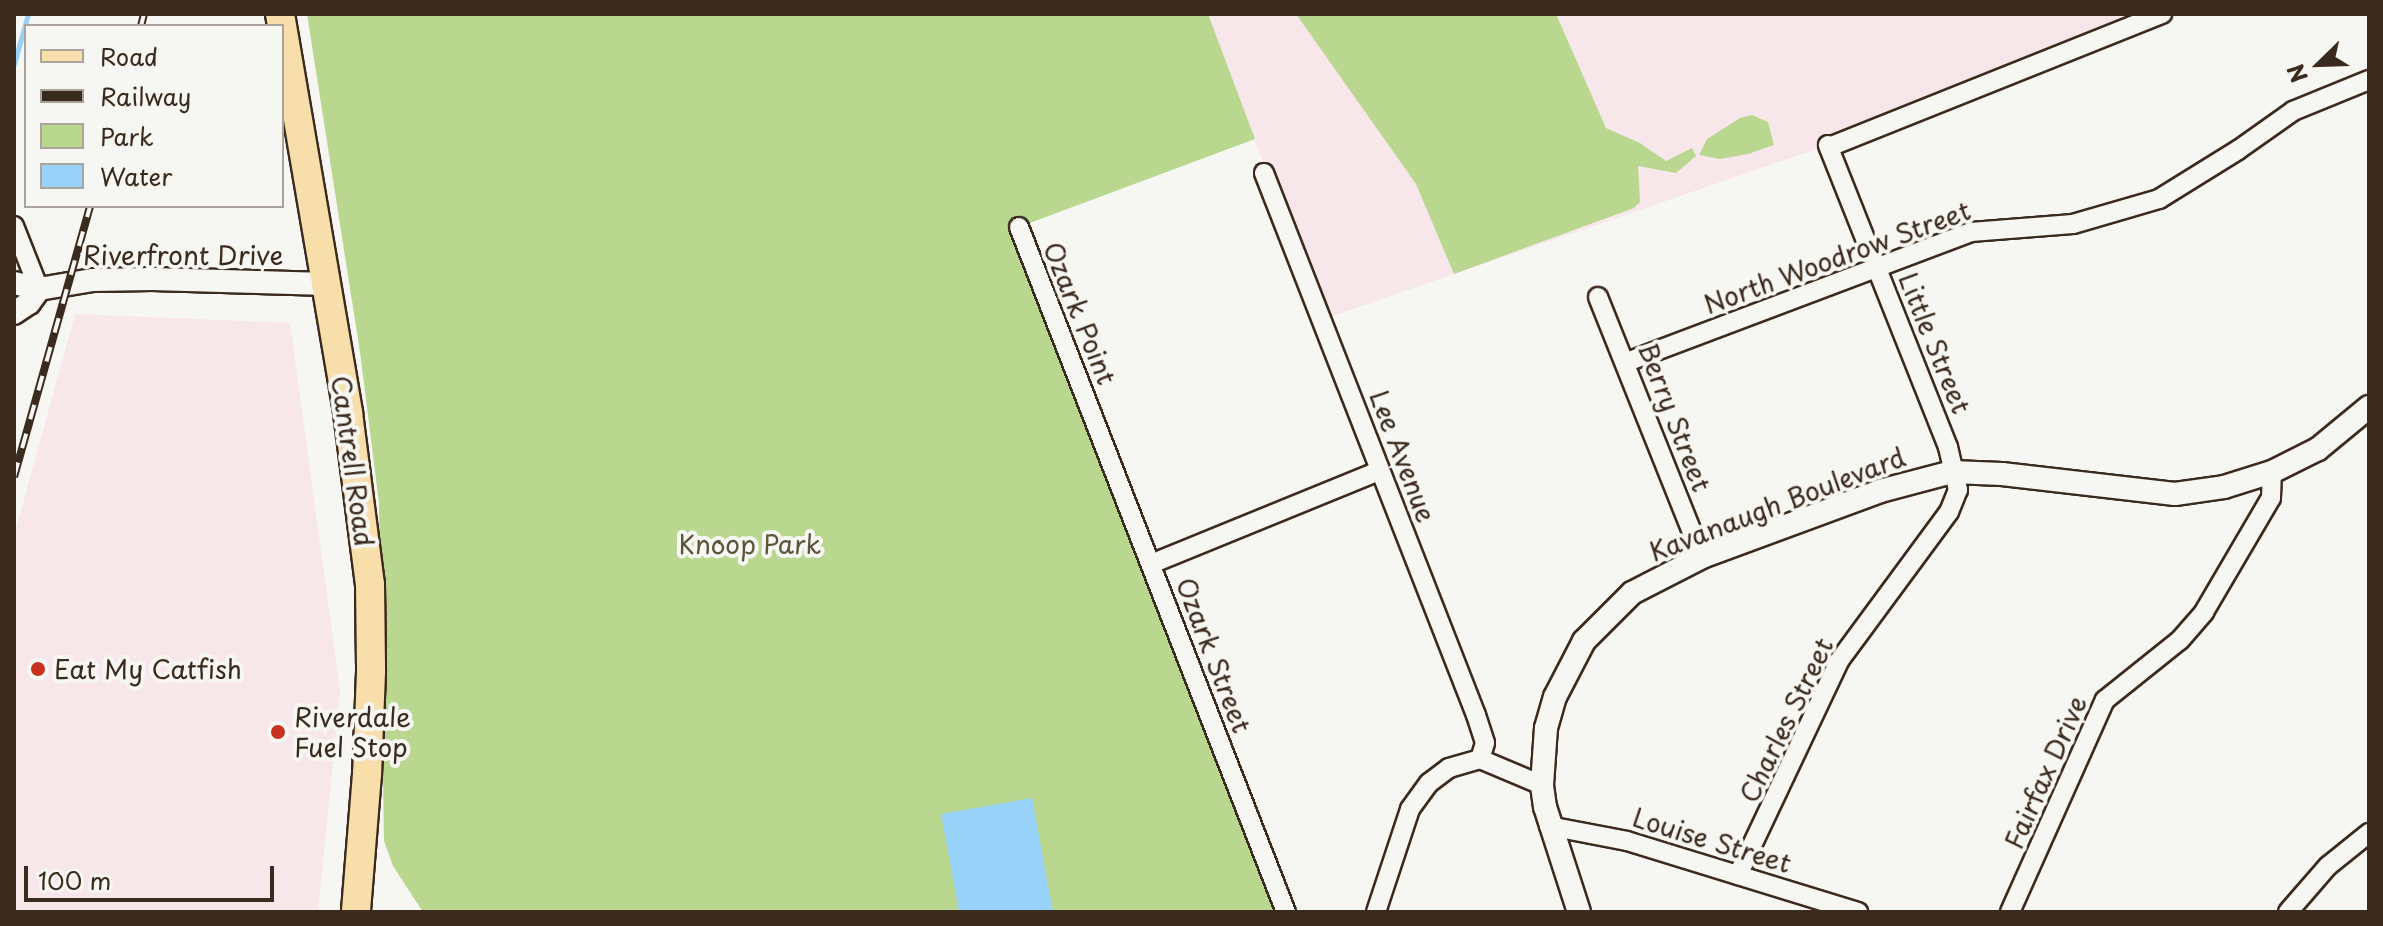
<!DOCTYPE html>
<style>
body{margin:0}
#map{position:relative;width:2383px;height:926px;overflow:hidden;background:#f6f6f2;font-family:"Playpen Sans",sans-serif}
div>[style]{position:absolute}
.built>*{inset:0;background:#f8e7ea}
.green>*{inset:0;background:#bad78f}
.water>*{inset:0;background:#98d2f8}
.stream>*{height:5px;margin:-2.5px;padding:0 2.5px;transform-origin:2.5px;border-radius:2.5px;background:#98d2f8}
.roads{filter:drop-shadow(2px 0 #3b2a1e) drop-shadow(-2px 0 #3b2a1e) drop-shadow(0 2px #3b2a1e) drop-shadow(0 -2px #3b2a1e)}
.minor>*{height:18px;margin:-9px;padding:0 9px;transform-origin:9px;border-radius:9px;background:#f6f6f2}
.tertiary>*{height:22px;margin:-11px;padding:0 11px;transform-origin:11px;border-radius:11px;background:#f6f6f2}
.primary>*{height:28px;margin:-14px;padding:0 14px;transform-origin:14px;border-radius:14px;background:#f8deab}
.rail>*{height:8px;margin-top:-4px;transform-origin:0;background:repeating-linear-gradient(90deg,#f6f6f2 0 15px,#3b2a1e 0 30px);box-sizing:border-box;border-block:2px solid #3b2a1e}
.dots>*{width:22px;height:22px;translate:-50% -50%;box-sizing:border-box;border:4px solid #f6f6f2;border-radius:50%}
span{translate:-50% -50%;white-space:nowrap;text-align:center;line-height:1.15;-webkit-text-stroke:8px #f6f6f2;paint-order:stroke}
.street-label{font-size:26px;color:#3b2a1e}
.park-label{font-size:26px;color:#5b553a}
.poi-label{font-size:26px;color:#3b2a1e}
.left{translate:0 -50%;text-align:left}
.frame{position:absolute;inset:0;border:16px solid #3b2a1e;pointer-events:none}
.legend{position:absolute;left:24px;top:24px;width:260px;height:184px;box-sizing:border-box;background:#f6f6f2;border:2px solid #aba49d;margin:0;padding:10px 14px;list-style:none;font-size:24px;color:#3b2a1e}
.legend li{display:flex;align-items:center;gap:16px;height:40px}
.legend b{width:40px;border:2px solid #aba49d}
.north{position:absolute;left:2279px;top:24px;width:80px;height:80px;-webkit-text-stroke:6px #f6f6f2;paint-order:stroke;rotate:247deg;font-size:22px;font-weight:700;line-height:32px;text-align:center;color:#3b2a1e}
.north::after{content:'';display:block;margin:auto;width:28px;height:36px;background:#3b2a1e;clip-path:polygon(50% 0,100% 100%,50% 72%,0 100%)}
.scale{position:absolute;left:24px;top:866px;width:250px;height:36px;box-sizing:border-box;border:4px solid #3b2a1e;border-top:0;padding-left:10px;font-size:24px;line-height:28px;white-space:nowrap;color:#3b2a1e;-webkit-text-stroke:6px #f6f6f2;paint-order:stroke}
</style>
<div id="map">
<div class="built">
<div style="clip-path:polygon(1208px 14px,2157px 14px,1828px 145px,1321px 320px)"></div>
<div style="clip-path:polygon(75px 314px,290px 323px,340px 690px,318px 912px,14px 912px,14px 536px)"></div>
</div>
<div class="green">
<div style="clip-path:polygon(307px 14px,1208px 14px,1255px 139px,1019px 227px,1291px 912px,423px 912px,393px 866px,384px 841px,379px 503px,360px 352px)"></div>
<div style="clip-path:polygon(1296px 14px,1556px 14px,1606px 128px,1640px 143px,1666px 161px,1692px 148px,1696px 156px,1676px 173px,1638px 166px,1640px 202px,1634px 208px,1454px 274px,1416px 184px)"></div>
<div style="clip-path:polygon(1752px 115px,1768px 122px,1774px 145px,1748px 154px,1720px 159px,1699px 155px,1707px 139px,1740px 118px)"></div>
</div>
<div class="water">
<div style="clip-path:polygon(1032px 798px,1053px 912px,959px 912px,941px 814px)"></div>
</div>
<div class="stream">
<div style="left:14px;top:64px;width:52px;rotate:-74.4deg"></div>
</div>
<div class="roads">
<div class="minor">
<div style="left:1829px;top:147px;width:359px;rotate:-21.8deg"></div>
<div style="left:1264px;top:173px;width:582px;rotate:68.64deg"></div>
<div style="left:1476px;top:715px;width:29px;rotate:72deg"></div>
<div style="left:1485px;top:743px;width:17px;rotate:107deg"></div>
<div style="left:14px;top:226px;width:68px;rotate:68.4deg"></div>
<div style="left:1019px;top:227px;width:735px;rotate:68.71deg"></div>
<div style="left:1598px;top:297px;width:280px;rotate:68.2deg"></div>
<div style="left:1627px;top:362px;width:368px;rotate:-20.7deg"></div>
<div style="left:1971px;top:232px;width:102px;rotate:-4.5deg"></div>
<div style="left:2073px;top:224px;width:90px;rotate:-16.2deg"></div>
<div style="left:2159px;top:199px;width:93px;rotate:-31.8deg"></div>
<div style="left:2238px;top:150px;width:67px;rotate:-35.3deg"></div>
<div style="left:2293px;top:111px;width:82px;rotate:-22.2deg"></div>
<div style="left:1151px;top:564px;width:246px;rotate:-22.2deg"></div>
<div style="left:1549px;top:826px;width:79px;rotate:10.9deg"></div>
<div style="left:1627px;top:841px;width:242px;rotate:17.1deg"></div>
<div style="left:1738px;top:875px;width:237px;rotate:-64.7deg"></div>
<div style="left:1839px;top:661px;width:185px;rotate:-53.6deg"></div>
<div style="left:1949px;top:512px;width:24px;rotate:-68deg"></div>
<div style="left:1958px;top:490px;width:44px;rotate:-103.1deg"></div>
<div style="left:1948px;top:447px;width:325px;rotate:-111.7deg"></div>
<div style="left:1376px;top:912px;width:108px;rotate:-71.7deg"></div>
<div style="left:1410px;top:809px;width:32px;rotate:-54deg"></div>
<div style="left:1429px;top:783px;width:25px;rotate:-37deg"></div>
<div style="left:1449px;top:768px;width:32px;rotate:-16deg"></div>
<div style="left:1480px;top:759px;width:67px;rotate:22.8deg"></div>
<div style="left:2010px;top:912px;width:232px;rotate:-65.9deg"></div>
<div style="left:2105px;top:700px;width:96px;rotate:-38.7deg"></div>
<div style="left:2180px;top:640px;width:37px;rotate:-49deg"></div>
<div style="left:2204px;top:612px;width:132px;rotate:-59.6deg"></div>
<div style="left:2271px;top:498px;width:26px;rotate:-88deg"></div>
<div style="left:2288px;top:912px;width:61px;rotate:-49deg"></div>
<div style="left:2328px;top:866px;width:53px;rotate:-38.8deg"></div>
</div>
<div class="tertiary">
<div style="left:14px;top:283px;width:26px;rotate:13deg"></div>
<div style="left:39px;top:289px;width:55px;rotate:-9.5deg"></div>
<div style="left:93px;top:280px;width:59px;rotate:-1deg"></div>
<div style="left:152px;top:279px;width:175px;rotate:1.6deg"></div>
<div style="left:14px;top:313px;width:18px;rotate:-34deg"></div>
<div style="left:29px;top:303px;width:17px;rotate:-54deg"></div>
<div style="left:1579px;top:912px;width:110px;rotate:-107.9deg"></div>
<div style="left:1545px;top:807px;width:22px;rotate:-98deg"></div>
<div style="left:1542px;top:785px;width:57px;rotate:-86deg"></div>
<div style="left:1546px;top:728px;width:32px;rotate:-74deg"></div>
<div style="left:1555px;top:697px;width:63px;rotate:-62.6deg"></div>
<div style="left:1584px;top:641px;width:68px;rotate:-45deg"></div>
<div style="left:1632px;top:593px;width:79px;rotate:-27.2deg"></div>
<div style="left:1702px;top:557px;width:190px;rotate:-20.3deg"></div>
<div style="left:1880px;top:491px;width:74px;rotate:-14.8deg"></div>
<div style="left:1952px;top:472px;width:50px;rotate:2.3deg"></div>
<div style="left:2002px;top:474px;width:174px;rotate:6.6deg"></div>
<div style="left:2175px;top:494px;width:49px;rotate:-8.1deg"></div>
<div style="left:2224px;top:487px;width:50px;rotate:-17.4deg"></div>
<div style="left:2272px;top:472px;width:51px;rotate:-26.6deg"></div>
<div style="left:2318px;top:449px;width:66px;rotate:-39.5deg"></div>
</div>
<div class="primary">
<div style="left:280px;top:14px;width:405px;rotate:80.3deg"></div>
<div style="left:348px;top:413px;width:172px;rotate:82.7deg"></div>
<div style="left:370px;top:584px;width:88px;rotate:89.3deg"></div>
<div style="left:371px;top:672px;width:102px;rotate:92.2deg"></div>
<div style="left:367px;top:774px;width:138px;rotate:94.6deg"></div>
</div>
</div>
<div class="rail">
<div style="left:141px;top:26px;width:12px;rotate:-76deg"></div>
<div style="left:14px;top:477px;width:281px;rotate:-74.3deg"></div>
</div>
<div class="dots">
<div style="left:38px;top:669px;background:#c8321e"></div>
<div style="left:278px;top:732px;background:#c8321e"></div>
</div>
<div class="street-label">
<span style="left:183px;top:255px">Riverfront Drive</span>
<span style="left:1837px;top:257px;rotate:-20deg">North Woodrow Street</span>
<span style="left:1080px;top:313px;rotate:68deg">Ozark Point</span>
<span style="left:1935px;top:343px;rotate:68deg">Little Street</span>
<span style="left:1675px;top:417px;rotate:69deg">Berry Street</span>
<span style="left:1403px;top:456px;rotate:69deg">Lee Avenue</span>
<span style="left:353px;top:461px;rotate:82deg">Cantrell Road</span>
<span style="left:1777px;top:504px;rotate:-21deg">Kavanaugh Boulevard</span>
<span style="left:1214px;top:655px;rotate:69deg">Ozark Street</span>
<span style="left:1786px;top:720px;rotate:-64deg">Charles Street</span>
<span style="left:2045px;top:772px;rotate:-66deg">Fairfax Drive</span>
<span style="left:1712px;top:840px;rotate:17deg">Louise Street</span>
</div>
<div class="park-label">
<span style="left:750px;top:544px">Knoop Park</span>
</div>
<div class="poi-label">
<span class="left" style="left:54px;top:669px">Eat My Catfish</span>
<span class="left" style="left:294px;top:732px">Riverdale<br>Fuel Stop</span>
</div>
<div class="frame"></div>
<ul class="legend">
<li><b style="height:10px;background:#f8deab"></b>Road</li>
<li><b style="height:10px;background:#3b2a1e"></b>Railway</li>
<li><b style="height:22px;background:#bad78f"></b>Park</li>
<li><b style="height:22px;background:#98d2f8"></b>Water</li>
</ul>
<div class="north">N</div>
<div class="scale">100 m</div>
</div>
